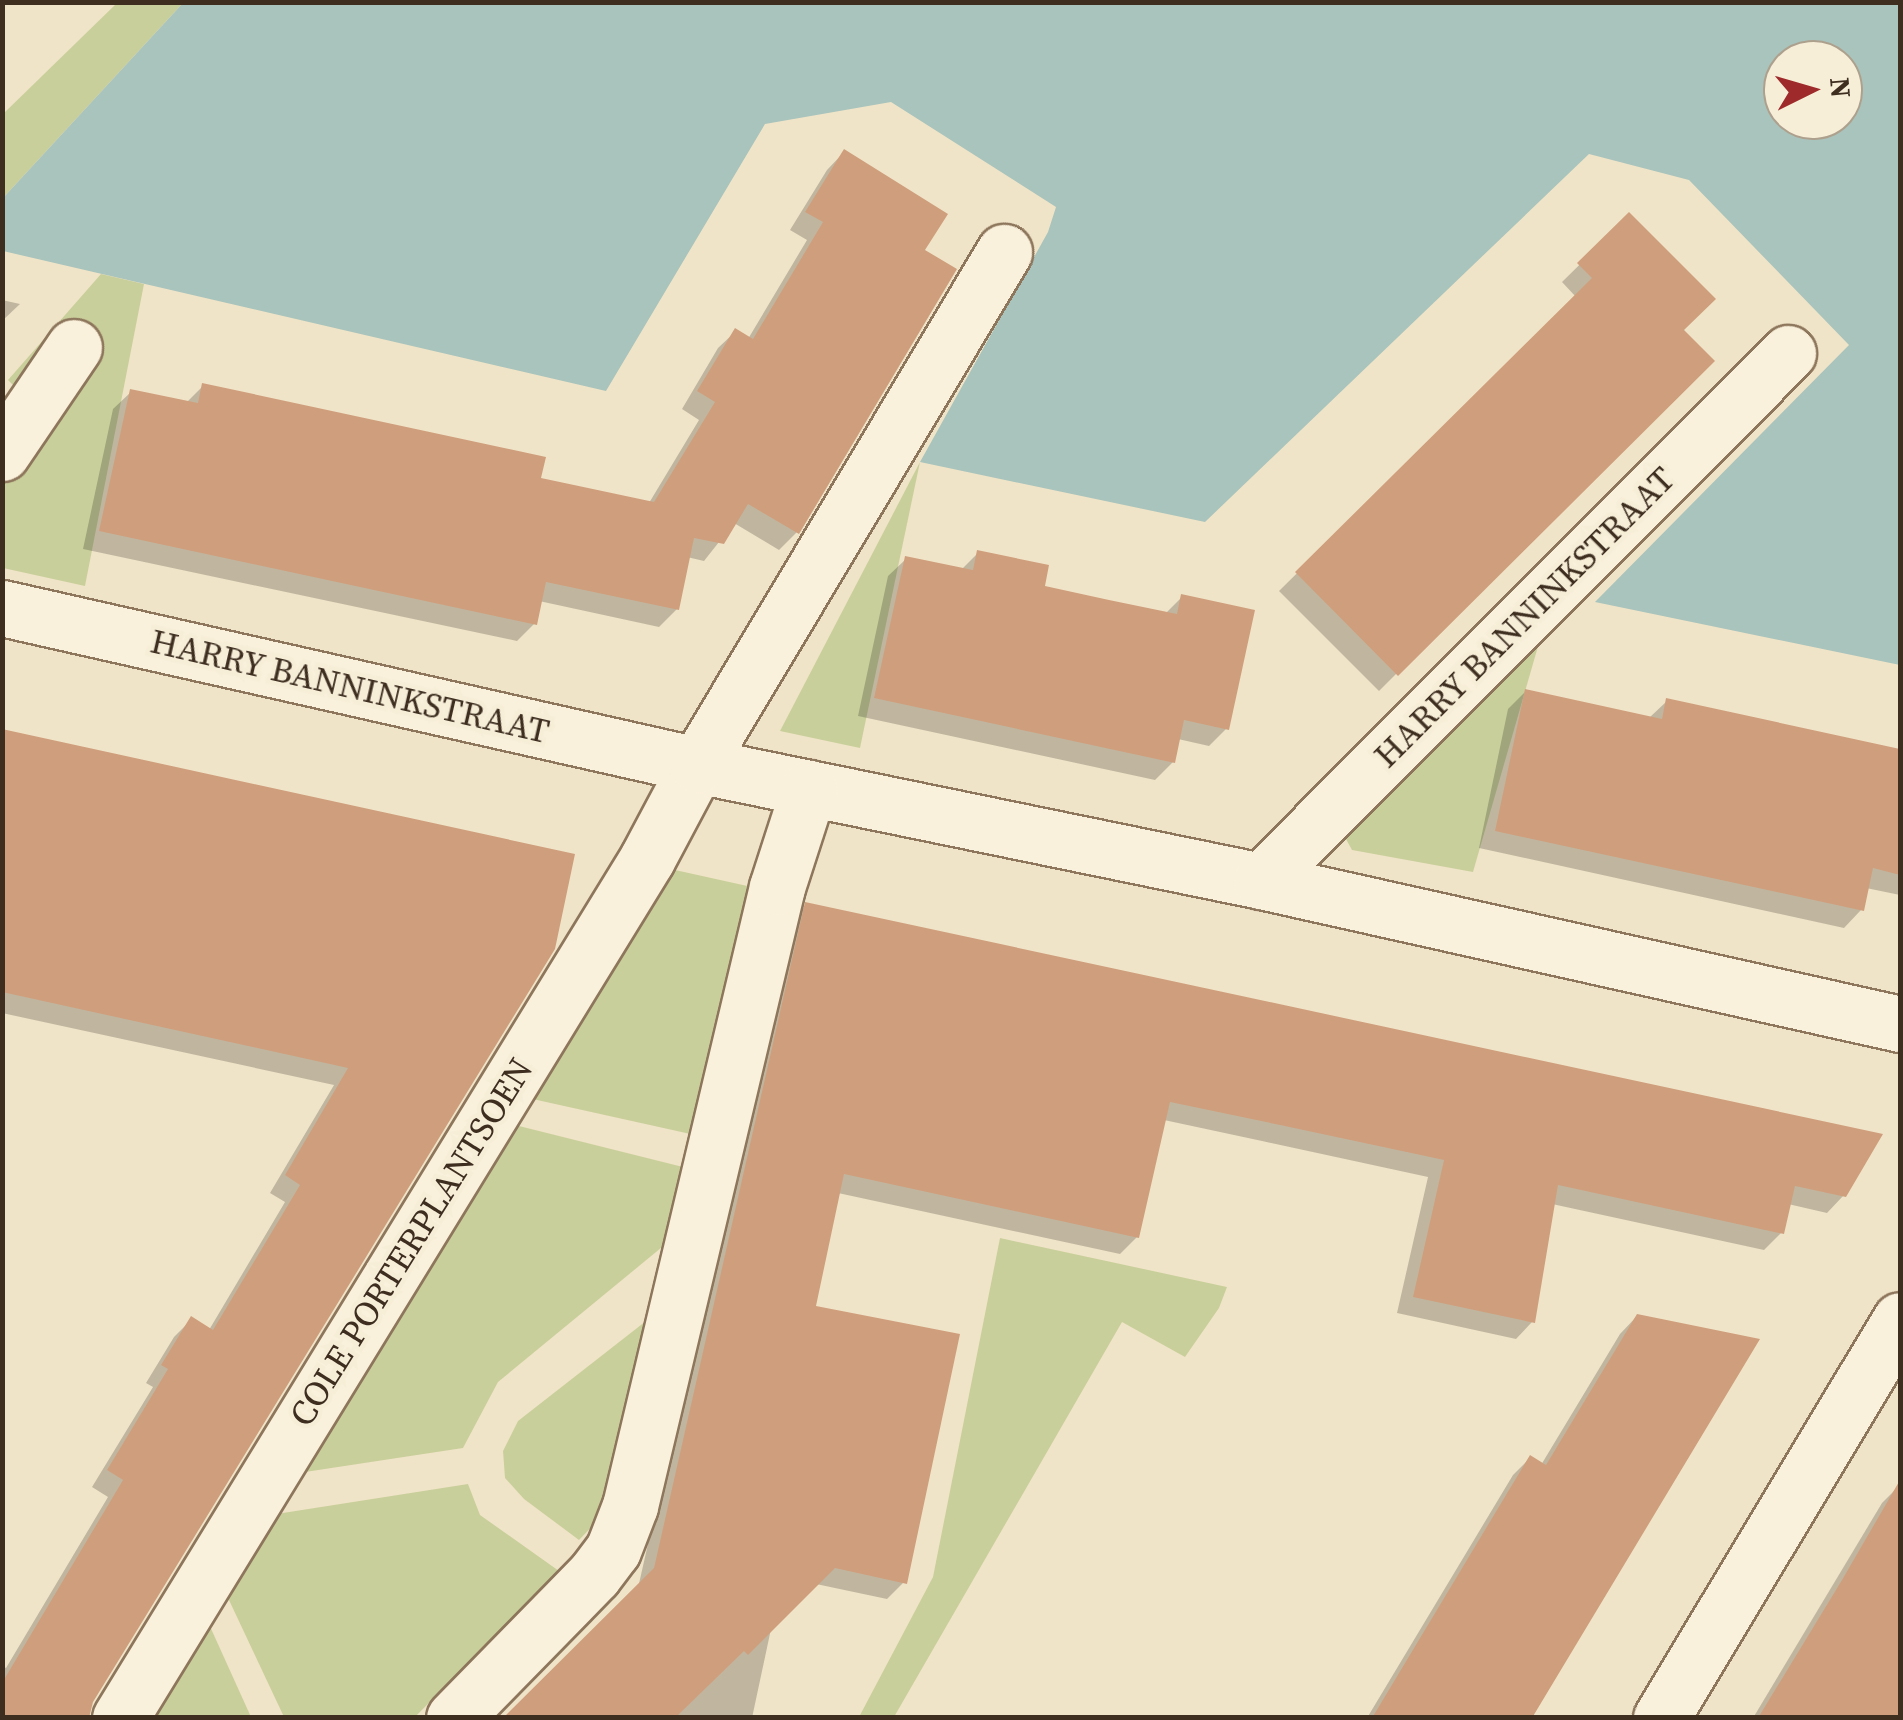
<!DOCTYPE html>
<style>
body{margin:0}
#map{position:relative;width:1903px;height:1720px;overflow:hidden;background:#f0e4c8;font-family:"Source Serif 4",serif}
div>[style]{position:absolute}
.green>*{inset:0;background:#c9cf9b}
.water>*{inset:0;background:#a9c4bc}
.shadow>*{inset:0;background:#0003}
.building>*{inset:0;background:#cf9f7d}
.roads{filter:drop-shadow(2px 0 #8d765c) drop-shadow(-2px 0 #8d765c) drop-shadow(0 2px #8d765c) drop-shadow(0 -2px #8d765c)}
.street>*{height:55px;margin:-27.5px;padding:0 27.5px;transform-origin:27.5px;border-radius:27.5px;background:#faf1dc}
span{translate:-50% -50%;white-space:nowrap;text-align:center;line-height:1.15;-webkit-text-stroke:9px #f7eed8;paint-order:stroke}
.street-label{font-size:35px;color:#3d2e20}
.frame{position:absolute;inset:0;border:5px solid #3d2e20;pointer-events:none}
.north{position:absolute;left:1763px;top:40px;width:100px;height:100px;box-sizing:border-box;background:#f7eed8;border:2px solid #ada18e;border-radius:50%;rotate:85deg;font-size:28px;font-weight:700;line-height:40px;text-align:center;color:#3d2e20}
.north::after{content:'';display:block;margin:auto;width:35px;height:45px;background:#9e2a2b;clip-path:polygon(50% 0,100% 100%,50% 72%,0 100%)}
</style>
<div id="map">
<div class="green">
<div style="clip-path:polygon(117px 3px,183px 3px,3px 198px,3px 114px)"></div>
<div style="clip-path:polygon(101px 274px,144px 284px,85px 586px,3px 568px,3px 486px,46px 418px,8px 380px)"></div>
<div style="clip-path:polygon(920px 462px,860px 748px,780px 731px)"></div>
<div style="clip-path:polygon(1543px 629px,1473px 872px,1352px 850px,1341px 830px)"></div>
<div style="clip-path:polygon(666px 868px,761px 889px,704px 1137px,519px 1096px)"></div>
<div style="clip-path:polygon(507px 1123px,695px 1170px,667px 1243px,498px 1382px,463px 1448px,292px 1474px)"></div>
<div style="clip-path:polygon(1000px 1238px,1227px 1287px,1219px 1308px,1185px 1357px,1122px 1322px,894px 1717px,859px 1717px,933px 1577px)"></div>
<div style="clip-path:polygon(655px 1314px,605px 1513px,579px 1540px,524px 1499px,505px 1478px,503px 1451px,518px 1421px)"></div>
<div style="clip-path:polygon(468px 1484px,480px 1515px,559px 1571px,414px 1718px,284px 1717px,221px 1583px,270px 1515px)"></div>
<div style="clip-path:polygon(208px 1622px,251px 1717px,149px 1717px)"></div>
</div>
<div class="water">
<div style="clip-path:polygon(evenodd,183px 3px,1900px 3px,1900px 665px,1595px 602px,1849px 345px,1689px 180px,1589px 154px,1205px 522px,920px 462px,1048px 232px,1056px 207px,891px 102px,765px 124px,606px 391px,3px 251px,3px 198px,183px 3px,1783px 60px,1843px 60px,1843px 120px,1783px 120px,1783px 60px)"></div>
</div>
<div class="shadow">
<div style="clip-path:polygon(844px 152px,922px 251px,797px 532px,779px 550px,734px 523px,704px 561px,687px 557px,677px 609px,659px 627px,539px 601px,534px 624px,517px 641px,83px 549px,113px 409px,131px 392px,186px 403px,203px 386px,538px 479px,649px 503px,699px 420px,682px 409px,718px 348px,736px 331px,748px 339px,807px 240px,790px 230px,827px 170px)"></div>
<div style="clip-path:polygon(1629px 216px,1681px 330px,1548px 522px,1379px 691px,1279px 591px,1576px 297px,1562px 282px)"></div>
<div style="clip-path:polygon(2px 300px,20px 304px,2px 321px)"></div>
<div style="clip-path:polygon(978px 553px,1042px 588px,1165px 614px,1182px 597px,1226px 729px,1209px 746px,1178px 739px,1173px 762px,1155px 780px,858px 716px,888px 576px,906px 559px,961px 570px)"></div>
<div style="clip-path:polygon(1526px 691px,1649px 718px,1667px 701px,1900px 752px,1900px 895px,1866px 888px,1861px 910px,1844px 928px,1479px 848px,1508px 709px)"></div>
<div style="clip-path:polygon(2px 732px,572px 856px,2px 1718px,2px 1666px,6px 1668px,108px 1497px,92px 1487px,153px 1387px,146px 1383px,174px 1337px,191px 1320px,209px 1330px,285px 1202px,270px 1193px,334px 1085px,2px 1013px)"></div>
<div style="clip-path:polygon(806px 905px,1844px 1195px,1827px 1213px,1788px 1204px,1781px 1233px,1764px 1250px,1552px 1204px,1532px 1322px,1516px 1339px,1397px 1313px,1428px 1177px,1262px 1141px,1164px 1120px,1137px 1237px,1120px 1254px,838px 1193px,813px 1308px,904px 1582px,887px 1599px,816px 1584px,771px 1629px,752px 1718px,506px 1718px,638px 1588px,789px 922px)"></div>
<div style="clip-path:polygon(1637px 1316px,1528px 1718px,1367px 1718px,1513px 1475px,1530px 1458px,1541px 1465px,1620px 1334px)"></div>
<div style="clip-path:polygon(1900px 1485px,1900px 1692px,1885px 1718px,1753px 1718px,1882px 1503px)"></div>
</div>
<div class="building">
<div style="clip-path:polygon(844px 149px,948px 214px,925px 250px,957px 269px,799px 534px,748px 504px,724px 544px,694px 538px,679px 610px,546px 582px,537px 625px,99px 531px,130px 389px,198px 403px,202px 383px,546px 457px,541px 478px,654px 502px,715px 402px,697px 391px,735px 328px,753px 339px,823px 222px,805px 212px)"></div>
<div style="clip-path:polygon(1629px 212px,1716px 299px,1684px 330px,1715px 361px,1398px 676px,1295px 572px,1592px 278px,1577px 263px)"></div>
<div style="clip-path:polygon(977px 550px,1049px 565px,1045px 586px,1109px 600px,1177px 614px,1181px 594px,1255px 610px,1229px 730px,1184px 720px,1175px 763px,874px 698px,905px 556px,973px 570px)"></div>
<div style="clip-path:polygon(1525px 689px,1662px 719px,1666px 698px,1900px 749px,1900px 875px,1873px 868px,1864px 911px,1495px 831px)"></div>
<div style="clip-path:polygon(2px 729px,575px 854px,555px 949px,93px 1702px,89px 1718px,2px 1718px,2px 1683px,123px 1480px,107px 1470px,168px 1369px,161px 1365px,191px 1316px,213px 1330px,300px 1185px,285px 1175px,348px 1068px,2px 992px)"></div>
<div style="clip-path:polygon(805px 902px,1409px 1032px,1883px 1134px,1846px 1197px,1795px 1186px,1784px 1234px,1558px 1185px,1535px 1323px,1413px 1297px,1444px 1160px,1280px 1125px,1170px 1102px,1139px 1238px,844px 1174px,816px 1306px,960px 1334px,907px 1584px,835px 1568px,748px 1655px,744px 1651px,675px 1718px,503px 1718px,654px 1568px)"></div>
<div style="clip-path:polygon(1637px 1314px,1760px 1339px,1532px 1718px,1372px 1718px,1530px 1455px,1546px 1465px)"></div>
<div style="clip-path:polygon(1900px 1480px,1900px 1718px,1758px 1718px,1842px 1580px)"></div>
</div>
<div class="roads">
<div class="street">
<div style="left:2px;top:453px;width:128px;rotate:-55.8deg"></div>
<div style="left:2px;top:608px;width:713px;rotate:12.73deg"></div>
<div style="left:697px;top:765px;width:576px;rotate:11.62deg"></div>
<div style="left:1261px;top:881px;width:655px;rotate:12.61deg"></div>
<div style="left:1261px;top:881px;width:746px;rotate:-45.05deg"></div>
<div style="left:120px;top:1718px;width:1008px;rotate:-58.47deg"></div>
<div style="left:647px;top:859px;width:106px;rotate:-62deg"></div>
<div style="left:697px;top:765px;width:598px;rotate:-59.1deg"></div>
<div style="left:454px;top:1718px;width:200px;rotate:-45.6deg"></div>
<div style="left:594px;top:1575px;width:31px;rotate:-53deg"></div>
<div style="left:613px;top:1550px;width:47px;rotate:-68.9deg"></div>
<div style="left:630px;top:1506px;width:636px;rotate:-76.64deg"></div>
<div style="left:777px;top:887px;width:104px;rotate:-72.1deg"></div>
<div style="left:1661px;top:1718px;width:464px;rotate:-59deg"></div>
</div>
</div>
<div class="street-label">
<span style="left:1524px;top:617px;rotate:-45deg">HARRY BANNINKSTRAAT</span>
<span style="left:350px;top:686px;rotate:13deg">HARRY BANNINKSTRAAT</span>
<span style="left:411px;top:1242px;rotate:-58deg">COLE PORTERPLANTSOEN</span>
</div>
<div class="frame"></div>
<div class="north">N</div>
</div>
